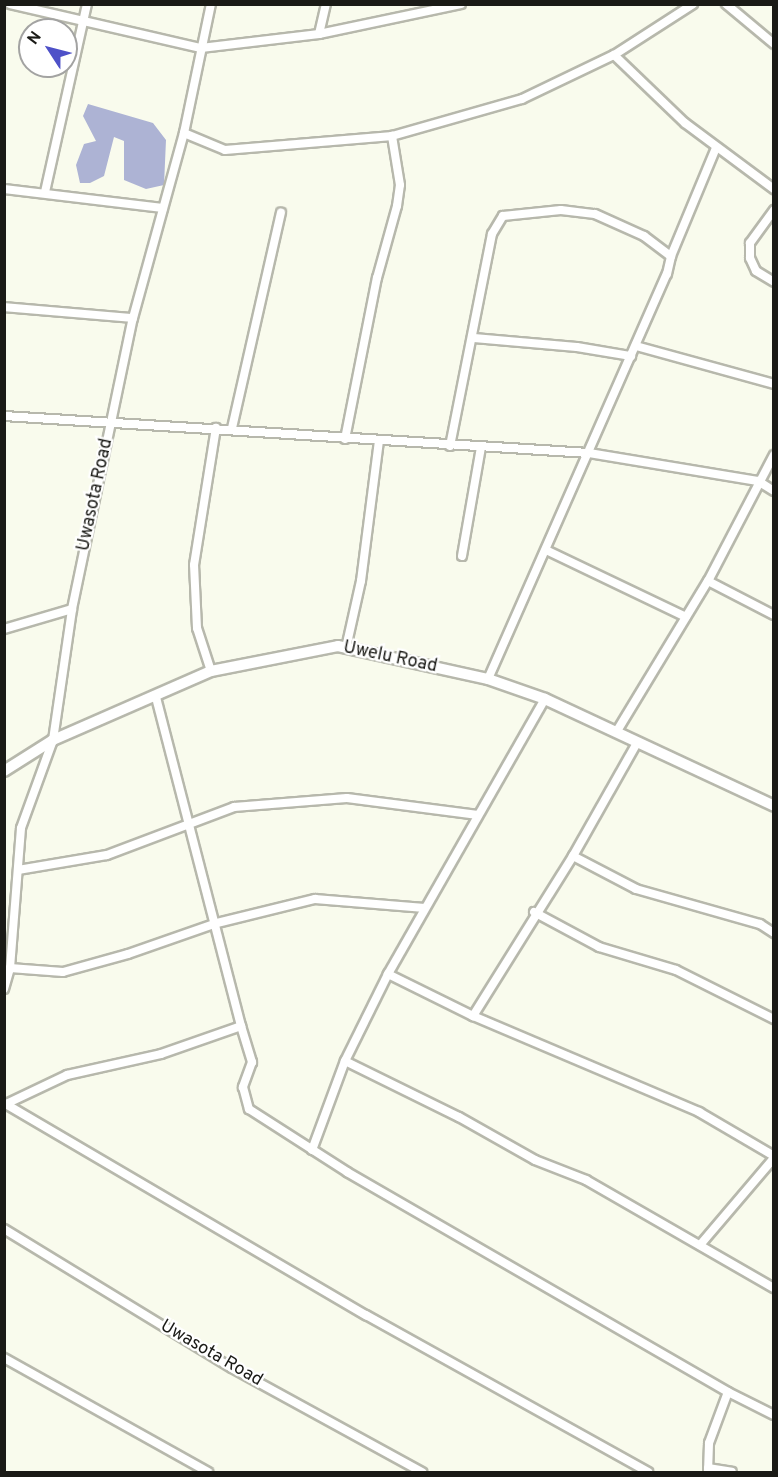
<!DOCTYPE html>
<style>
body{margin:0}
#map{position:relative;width:778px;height:1477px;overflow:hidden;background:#f9fbed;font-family:Overpass,sans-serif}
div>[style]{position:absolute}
.water>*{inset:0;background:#adb3d4}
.roads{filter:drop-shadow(2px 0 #b7b8ac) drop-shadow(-2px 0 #b7b8ac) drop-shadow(0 2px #b7b8ac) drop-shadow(0 -2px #b7b8ac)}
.minor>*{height:8px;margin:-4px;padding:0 4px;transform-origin:4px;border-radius:4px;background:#fff}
.tertiary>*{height:10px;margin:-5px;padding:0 5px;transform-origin:5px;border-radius:5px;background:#fff}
span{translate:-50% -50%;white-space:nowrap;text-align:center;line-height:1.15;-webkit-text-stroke:4.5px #fff;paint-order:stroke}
.street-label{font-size:18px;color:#1a1a16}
.frame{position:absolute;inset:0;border:6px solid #1a1a16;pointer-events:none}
.north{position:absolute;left:18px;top:18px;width:60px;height:60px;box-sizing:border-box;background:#fff;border:2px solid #a3a3a2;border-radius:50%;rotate:306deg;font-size:16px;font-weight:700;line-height:24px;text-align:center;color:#1a1a16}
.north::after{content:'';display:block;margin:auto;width:21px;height:27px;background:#4e51c8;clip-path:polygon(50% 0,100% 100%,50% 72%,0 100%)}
</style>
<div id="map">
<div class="water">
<div style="clip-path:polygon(88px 104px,153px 123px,166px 140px,164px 185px,146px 189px,124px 180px,124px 141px,114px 137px,104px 176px,90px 183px,80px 183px,76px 165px,84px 144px,96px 141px,83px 116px)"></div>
</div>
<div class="roads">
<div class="minor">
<div style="left:10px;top:4px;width:196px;rotate:13deg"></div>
<div style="left:201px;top:48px;width:119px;rotate:-6.8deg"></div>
<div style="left:319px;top:34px;width:145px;rotate:-11.9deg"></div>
<div style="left:726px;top:4px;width:62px;rotate:39.8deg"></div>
<div style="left:319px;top:34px;width:31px;rotate:-77deg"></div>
<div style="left:614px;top:55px;width:98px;rotate:43.8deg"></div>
<div style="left:685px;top:123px;width:111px;rotate:36.6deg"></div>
<div style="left:184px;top:133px;width:44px;rotate:22.5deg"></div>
<div style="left:225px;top:150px;width:168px;rotate:-4.8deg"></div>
<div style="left:392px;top:136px;width:135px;rotate:-15.9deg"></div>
<div style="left:522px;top:99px;width:102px;rotate:-25.6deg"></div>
<div style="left:614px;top:55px;width:94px;rotate:-32.8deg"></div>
<div style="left:4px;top:189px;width:160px;rotate:6.8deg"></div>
<div style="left:45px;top:192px;width:193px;rotate:-77.4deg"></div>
<div style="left:774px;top:210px;width:41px;rotate:126deg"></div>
<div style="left:750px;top:243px;width:15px;rotate:90deg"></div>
<div style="left:750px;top:258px;width:14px;rotate:65deg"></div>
<div style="left:756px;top:271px;width:21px;rotate:31deg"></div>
<div style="left:4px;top:307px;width:129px;rotate:4.9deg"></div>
<div style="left:474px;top:338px;width:103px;rotate:5deg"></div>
<div style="left:577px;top:347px;width:55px;rotate:9.5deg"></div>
<div style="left:636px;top:346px;width:143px;rotate:15.4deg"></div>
<div style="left:4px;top:416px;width:586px;rotate:3.62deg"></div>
<div style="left:589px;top:453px;width:171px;rotate:9.4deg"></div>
<div style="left:758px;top:481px;width:19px;rotate:32deg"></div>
<div style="left:232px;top:428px;width:221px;rotate:-77.2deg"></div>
<div style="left:345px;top:439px;width:164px;rotate:-78.8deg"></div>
<div style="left:377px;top:278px;width:75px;rotate:-74.5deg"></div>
<div style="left:397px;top:206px;width:21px;rotate:-82deg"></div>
<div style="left:400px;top:185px;width:50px;rotate:-99.3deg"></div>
<div style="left:450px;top:446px;width:216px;rotate:-78.8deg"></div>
<div style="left:492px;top:234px;width:21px;rotate:-59deg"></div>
<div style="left:503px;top:216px;width:58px;rotate:-5.9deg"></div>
<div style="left:561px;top:210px;width:34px;rotate:7deg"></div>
<div style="left:595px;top:214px;width:54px;rotate:24.2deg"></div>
<div style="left:644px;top:236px;width:34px;rotate:37deg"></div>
<div style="left:546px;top:550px;width:155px;rotate:25.6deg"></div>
<div style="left:462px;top:556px;width:111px;rotate:-80.1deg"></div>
<div style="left:708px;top:581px;width:74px;rotate:27.3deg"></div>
<div style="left:4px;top:629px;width:71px;rotate:-16.4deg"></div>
<div style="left:346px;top:648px;width:69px;rotate:-77.4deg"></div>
<div style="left:361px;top:581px;width:141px;rotate:-82.7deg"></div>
<div style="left:211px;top:671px;width:45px;rotate:-108deg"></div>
<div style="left:197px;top:628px;width:63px;rotate:-92.7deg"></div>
<div style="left:194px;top:565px;width:139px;rotate:-80.9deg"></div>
<div style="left:488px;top:679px;width:443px;rotate:-66.2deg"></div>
<div style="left:667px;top:274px;width:18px;rotate:-77deg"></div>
<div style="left:671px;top:256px;width:117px;rotate:-67.4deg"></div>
<div style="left:617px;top:731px;width:175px;rotate:-58.8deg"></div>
<div style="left:708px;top:581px;width:142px;rotate:-62.4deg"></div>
<div style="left:573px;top:856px;width:71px;rotate:27.6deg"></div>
<div style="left:636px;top:889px;width:129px;rotate:15.8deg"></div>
<div style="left:760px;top:924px;width:17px;rotate:33deg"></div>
<div style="left:18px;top:870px;width:90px;rotate:-9.6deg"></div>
<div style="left:107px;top:855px;width:136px;rotate:-20.7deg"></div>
<div style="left:234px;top:807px;width:113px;rotate:-4.6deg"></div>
<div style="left:347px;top:798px;width:132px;rotate:7.4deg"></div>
<div style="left:534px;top:912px;width:74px;rotate:28.3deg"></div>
<div style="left:599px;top:947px;width:80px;rotate:16.6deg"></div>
<div style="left:676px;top:970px;width:110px;rotate:26.6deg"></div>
<div style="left:10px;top:968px;width:53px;rotate:4.3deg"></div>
<div style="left:63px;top:972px;width:67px;rotate:-15.5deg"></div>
<div style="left:128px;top:954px;width:94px;rotate:-19.2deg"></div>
<div style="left:217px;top:923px;width:101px;rotate:-13.8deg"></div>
<div style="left:315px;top:899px;width:110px;rotate:4.7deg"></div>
<div style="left:388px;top:974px;width:95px;rotate:26.3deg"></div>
<div style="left:473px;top:1016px;width:246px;rotate:23deg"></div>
<div style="left:699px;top:1112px;width:87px;rotate:30.4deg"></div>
<div style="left:4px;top:989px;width:22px;rotate:-74deg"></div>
<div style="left:10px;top:968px;width:140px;rotate:-85.5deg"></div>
<div style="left:21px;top:828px;width:94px;rotate:-70deg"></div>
<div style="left:53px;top:740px;width:132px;rotate:-81.7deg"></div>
<div style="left:72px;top:609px;width:297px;rotate:-78.2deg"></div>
<div style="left:133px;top:318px;width:192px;rotate:-74.6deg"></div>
<div style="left:184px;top:133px;width:132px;rotate:-78.2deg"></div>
<div style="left:473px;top:1016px;width:189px;rotate:-58deg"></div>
<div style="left:573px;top:856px;width:130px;rotate:-60.5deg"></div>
<div style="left:241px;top:1026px;width:38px;rotate:73deg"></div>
<div style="left:252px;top:1062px;width:27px;rotate:110deg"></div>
<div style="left:243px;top:1087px;width:23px;rotate:75deg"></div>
<div style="left:249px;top:1109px;width:117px;rotate:32.7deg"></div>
<div style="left:347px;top:1172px;width:440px;rotate:30deg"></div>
<div style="left:728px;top:1392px;width:51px;rotate:26.6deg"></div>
<div style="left:345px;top:1061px;width:127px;rotate:26.2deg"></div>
<div style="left:459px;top:1117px;width:87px;rotate:29.5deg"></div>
<div style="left:535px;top:1160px;width:55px;rotate:21.4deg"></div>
<div style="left:586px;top:1180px;width:217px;rotate:29.9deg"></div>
<div style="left:4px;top:1103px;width:420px;rotate:30.4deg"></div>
<div style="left:366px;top:1315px;width:323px;rotate:29.1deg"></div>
<div style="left:6px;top:1104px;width:68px;rotate:-25.4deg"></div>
<div style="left:67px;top:1075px;width:96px;rotate:-12.6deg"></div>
<div style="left:161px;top:1054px;width:85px;rotate:-19.3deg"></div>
<div style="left:241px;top:1026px;width:339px;rotate:-104.5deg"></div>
<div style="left:312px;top:1150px;width:95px;rotate:-69.7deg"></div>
<div style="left:345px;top:1061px;width:97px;rotate:-63.7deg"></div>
<div style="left:388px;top:974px;width:317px;rotate:-60.3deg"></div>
<div style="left:4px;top:1229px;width:267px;rotate:31.4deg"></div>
<div style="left:232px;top:1368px;width:217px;rotate:28.7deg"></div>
<div style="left:700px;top:1245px;width:114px;rotate:-49.6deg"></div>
<div style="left:4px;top:1358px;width:234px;rotate:29.2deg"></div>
<div style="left:708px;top:1468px;width:24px;rotate:9deg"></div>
<div style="left:708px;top:1472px;width:29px;rotate:-88deg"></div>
<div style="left:709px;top:1443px;width:54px;rotate:-69.6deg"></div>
</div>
<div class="tertiary">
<div style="left:4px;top:771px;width:58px;rotate:-32.3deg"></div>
<div style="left:53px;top:740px;width:172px;rotate:-23.6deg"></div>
<div style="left:211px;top:671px;width:129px;rotate:-11.1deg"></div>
<div style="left:338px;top:646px;width:154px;rotate:12.4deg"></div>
<div style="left:488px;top:679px;width:60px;rotate:19.3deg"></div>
<div style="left:545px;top:699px;width:253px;rotate:25deg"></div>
</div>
</div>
<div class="street-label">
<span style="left:96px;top:495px;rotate:-78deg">Uwasota Road</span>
<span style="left:390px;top:658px;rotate:12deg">Uwelu Road</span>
<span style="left:211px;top:1354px;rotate:30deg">Uwasota Road</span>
</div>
<div class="frame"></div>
<div class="north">N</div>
</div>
